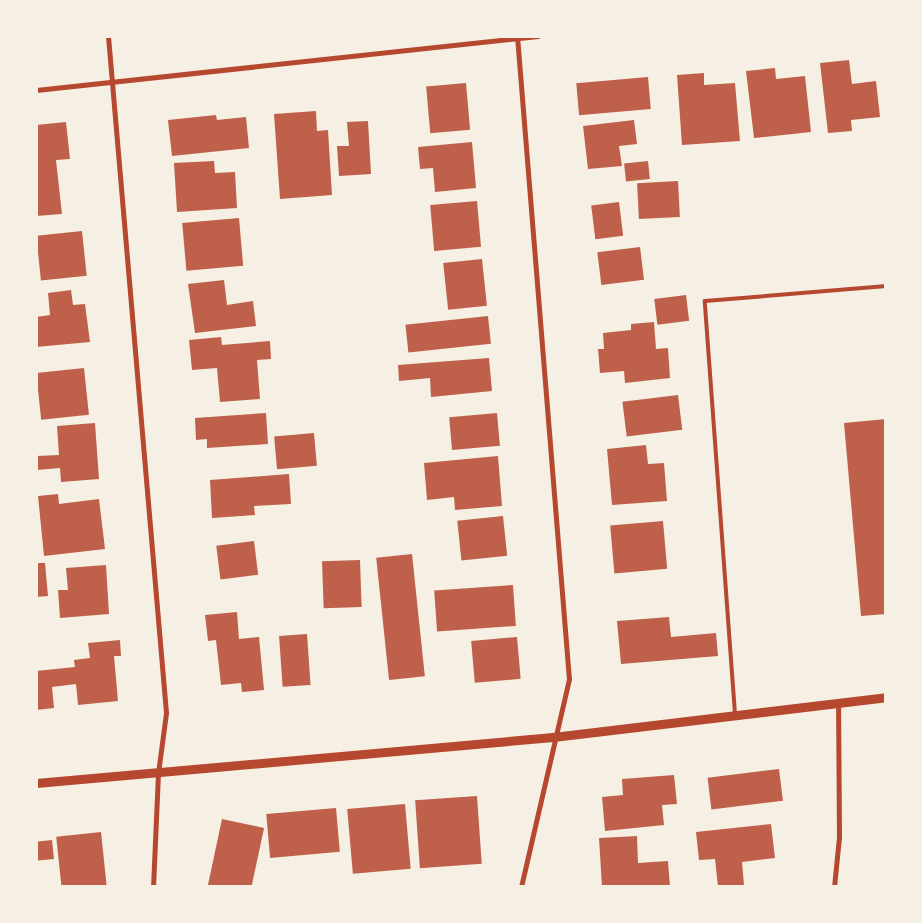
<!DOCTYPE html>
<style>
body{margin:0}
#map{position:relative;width:922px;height:923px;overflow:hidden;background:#f6efe4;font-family:Barlow,sans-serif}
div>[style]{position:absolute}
.building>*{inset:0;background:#bf614a;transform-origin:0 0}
.service>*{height:4px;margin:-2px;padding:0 2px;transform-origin:2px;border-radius:2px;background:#b5482f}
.minor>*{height:5px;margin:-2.5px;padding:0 2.5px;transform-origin:2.5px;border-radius:2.5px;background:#b5482f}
.tertiary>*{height:9px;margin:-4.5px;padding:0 4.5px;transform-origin:4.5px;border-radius:4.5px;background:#b5482f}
span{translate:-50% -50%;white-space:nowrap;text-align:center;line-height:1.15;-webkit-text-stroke:4.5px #f6efe4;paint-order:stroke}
.frame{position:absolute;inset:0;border:38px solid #f6efe4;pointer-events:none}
</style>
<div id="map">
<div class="building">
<div style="clip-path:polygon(849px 60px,852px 84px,876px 81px,880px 117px,851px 120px,852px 131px,828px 133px,820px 63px)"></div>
<div style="clip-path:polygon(775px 68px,776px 79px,805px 76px,811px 132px,754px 138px,746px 71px)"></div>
<div style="clip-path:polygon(704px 73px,704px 85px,735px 83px,740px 141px,682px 145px,677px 75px)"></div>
<div style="left:648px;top:77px;width:32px;height:72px;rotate:85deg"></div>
<div style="left:466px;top:83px;width:47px;height:40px;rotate:85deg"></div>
<div style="clip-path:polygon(316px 111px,317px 131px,328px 130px,332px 195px,280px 199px,274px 114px)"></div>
<div style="clip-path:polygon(216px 115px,217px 120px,246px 117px,249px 148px,172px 156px,168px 120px)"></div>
<div style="clip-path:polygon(634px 120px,637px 144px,619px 146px,622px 166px,588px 169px,583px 126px)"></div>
<div style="clip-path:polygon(368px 121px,371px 174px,339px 176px,337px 146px,349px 146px,347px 122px)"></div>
<div style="clip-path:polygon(66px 122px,70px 159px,56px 160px,62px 214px,36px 216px,36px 125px)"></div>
<div style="clip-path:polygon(472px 142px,476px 188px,435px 192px,433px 168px,420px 169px,418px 147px)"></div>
<div style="clip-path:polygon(214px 161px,215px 173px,235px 172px,237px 208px,177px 212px,174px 163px)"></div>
<div style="left:648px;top:161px;width:18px;height:24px;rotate:84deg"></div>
<div style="left:678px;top:181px;width:36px;height:41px;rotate:87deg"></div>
<div style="left:477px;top:201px;width:46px;height:47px;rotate:85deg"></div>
<div style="left:619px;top:202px;width:34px;height:28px;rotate:83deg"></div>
<div style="left:239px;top:218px;width:48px;height:57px;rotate:85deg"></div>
<div style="left:82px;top:231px;width:45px;height:46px;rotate:84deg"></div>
<div style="left:640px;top:247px;width:33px;height:43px;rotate:83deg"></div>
<div style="left:482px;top:259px;width:47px;height:39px;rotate:84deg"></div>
<div style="clip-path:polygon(224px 280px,227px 305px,253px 301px,256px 326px,195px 333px,188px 284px)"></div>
<div style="clip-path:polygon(71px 290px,73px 305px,85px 304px,90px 342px,36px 347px,36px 317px,50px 315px,48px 293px)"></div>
<div style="left:686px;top:295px;width:26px;height:32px;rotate:83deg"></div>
<div style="left:488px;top:316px;width:28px;height:83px;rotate:84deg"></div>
<div style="clip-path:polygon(654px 322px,656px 349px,668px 348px,670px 378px,625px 383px,624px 371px,600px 373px,598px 349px,604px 349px,603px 333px,631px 330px,631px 324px)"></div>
<div style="clip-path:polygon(221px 337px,222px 345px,270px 341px,271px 359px,257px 360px,260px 399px,220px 402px,217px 368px,192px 370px,189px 340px)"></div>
<div style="clip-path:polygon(489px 358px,492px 391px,431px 397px,430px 378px,399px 381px,398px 365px)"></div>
<div style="left:84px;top:368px;width:47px;height:48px;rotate:84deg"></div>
<div style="left:678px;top:395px;width:35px;height:56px;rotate:83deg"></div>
<div style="clip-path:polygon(266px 413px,268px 444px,207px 448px,207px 439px,196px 440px,195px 418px)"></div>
<div style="left:497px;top:413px;width:33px;height:48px;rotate:85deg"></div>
<div style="clip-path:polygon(886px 419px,886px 614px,861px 616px,844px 423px)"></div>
<div style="clip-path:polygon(95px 423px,99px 479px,61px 482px,60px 468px,37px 470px,36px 456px,59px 455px,57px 426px)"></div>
<div style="left:314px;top:433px;width:33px;height:40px;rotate:85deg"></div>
<div style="clip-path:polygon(646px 445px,648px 464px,664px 463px,667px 501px,612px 505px,607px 449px)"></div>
<div style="clip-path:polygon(498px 456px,502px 506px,455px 510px,454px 497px,427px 500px,424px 463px)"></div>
<div style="clip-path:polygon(289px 474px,291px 504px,254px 506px,255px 515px,212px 518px,210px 480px)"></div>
<div style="clip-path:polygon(58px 494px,59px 504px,99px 499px,105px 549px,44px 556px,38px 496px)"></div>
<div style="left:503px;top:516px;width:40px;height:46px;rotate:84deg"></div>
<div style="left:663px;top:521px;width:48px;height:53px;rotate:85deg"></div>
<div style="left:254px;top:541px;width:34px;height:38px;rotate:83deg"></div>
<div style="left:412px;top:554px;width:123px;height:36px;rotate:84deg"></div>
<div style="left:360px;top:560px;width:47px;height:38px;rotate:88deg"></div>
<div style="clip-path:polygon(36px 563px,45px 563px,48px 596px,36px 597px)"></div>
<div style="clip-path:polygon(106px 565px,109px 614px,60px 618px,58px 590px,68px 590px,66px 568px)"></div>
<div style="left:513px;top:585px;width:41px;height:79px;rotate:86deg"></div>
<div style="clip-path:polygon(237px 612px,239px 639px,259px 637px,264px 690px,242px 692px,241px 683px,221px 685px,216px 640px,208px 641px,205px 615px)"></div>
<div style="clip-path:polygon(669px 617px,671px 637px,716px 633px,718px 656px,621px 664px,617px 621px)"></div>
<div style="left:307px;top:634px;width:51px;height:28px;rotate:86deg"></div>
<div style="left:517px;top:637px;width:42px;height:46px;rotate:85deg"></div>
<div style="clip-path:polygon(120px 640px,121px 656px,114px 656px,118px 701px,78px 705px,76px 684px,52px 687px,54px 708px,36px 710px,36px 671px,75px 667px,74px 660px,90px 658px,88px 643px)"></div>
<div style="left:779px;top:769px;width:32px;height:72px;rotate:83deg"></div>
<div style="clip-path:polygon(674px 775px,677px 804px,662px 805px,664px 825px,605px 831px,602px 797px,623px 795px,622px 779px)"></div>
<div style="left:477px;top:796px;width:68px;height:62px;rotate:86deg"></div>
<div style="left:405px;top:804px;width:65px;height:58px;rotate:85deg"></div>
<div style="left:336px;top:808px;width:44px;height:70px;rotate:85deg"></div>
<div style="left:222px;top:819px;width:43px;height:69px;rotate:12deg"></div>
<div style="clip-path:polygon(771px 824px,775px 858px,742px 862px,744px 885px,718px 887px,715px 859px,699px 860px,696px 832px)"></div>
<div style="left:101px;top:832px;width:55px;height:45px;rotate:84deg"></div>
<div style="clip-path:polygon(637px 836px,638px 863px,668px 861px,670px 887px,602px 887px,599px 838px)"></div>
<div style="left:52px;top:840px;width:19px;height:16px;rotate:84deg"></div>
</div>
<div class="service">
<div style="left:735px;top:714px;width:414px;rotate:-94.2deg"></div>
<div style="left:705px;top:301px;width:182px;rotate:-4.7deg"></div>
</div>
<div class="minor">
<div style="left:108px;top:36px;width:679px;rotate:85.1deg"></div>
<div style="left:166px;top:713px;width:61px;rotate:97.6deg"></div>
<div style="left:158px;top:773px;width:114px;rotate:92.5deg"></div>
<div style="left:517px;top:36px;width:645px;rotate:85.38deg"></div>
<div style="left:569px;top:679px;width:213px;rotate:103deg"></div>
<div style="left:36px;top:90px;width:505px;rotate:-6.14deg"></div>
<div style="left:834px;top:887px;width:50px;rotate:-84.3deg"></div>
<div style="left:839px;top:837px;width:135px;rotate:-90.4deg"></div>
</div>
<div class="tertiary">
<div style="left:36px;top:783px;width:519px;rotate:-5.08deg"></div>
<div style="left:553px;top:737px;width:335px;rotate:-6.8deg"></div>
</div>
<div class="frame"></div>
</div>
